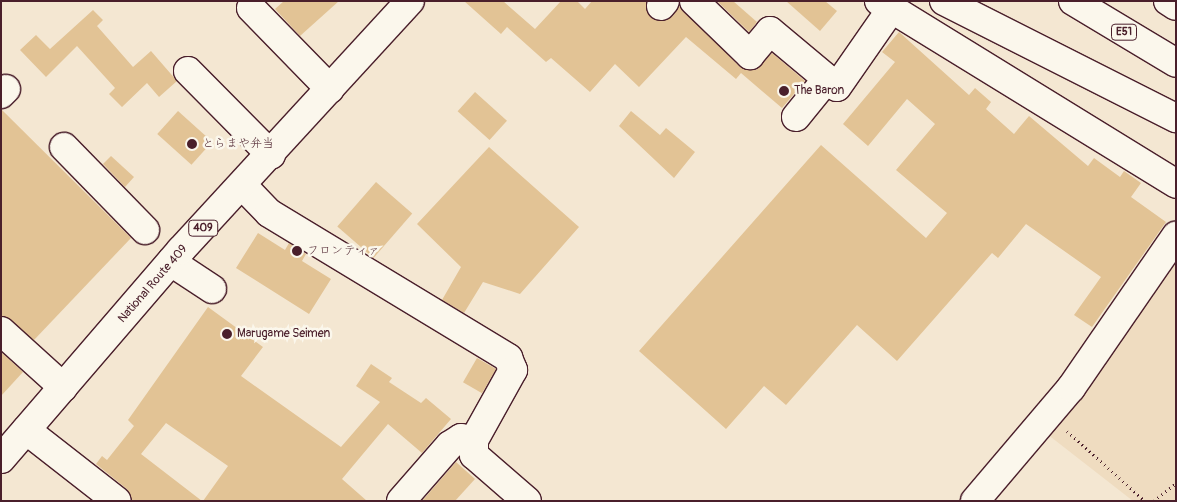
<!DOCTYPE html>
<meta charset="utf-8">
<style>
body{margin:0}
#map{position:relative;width:1177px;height:502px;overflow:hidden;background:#f4e7d2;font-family:Pangolin,"Klee One",sans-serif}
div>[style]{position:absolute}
.built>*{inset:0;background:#efdcc0}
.building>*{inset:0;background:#e2c395;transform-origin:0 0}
.path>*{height:3px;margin-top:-1.5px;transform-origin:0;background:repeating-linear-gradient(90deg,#4a1f2b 0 1px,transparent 0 5px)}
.roads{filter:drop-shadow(1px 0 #4a1f2b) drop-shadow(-1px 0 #4a1f2b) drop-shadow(0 1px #4a1f2b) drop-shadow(0 -1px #4a1f2b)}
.minor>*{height:28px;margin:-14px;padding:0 14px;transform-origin:14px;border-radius:14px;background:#fbf7ec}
.highway>*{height:28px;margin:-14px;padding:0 14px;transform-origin:14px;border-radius:14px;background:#fbf7ec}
.dots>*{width:14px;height:14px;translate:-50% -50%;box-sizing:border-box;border:2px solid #fbf7ec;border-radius:50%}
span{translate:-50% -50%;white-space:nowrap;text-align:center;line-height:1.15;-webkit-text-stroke:5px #fbf7ec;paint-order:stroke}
.shield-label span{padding:1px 4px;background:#fbf7ec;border:1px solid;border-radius:4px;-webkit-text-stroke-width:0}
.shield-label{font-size:11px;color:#4a1f2b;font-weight:700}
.poi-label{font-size:12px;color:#4a1f2b}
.left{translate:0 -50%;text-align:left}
.street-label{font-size:12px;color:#4a1f2b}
.frame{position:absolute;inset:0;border:2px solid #4a1f2b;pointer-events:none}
</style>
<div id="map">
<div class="built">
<div style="clip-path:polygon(1176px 251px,1176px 501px,1133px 501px,1047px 434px)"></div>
</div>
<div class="building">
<div style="clip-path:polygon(284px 1px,339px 1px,300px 36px,275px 9px)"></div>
<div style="clip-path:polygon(464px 1px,503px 1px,535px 29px,561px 1px,577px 1px,585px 9px,592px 1px,647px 1px,647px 12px,659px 21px,673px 16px,679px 6px,740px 67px,756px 70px,772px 53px,805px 81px,782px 108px,741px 73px,736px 79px,686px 37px,639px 87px,615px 64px,590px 92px,551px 58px,546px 62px,507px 27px,501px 34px)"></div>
<div style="clip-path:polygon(717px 1px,733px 1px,757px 22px,749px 32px)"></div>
<div style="clip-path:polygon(786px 1px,825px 1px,837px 11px,820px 31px)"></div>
<div style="clip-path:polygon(93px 10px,103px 20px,97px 26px,133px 67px,151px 51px,177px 81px,159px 97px,147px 83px,122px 107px,109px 94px,115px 88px,77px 46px,46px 77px,20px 50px,36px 35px,50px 49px)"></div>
<div style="clip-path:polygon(899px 32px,969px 95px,975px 88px,991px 102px,986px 109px,1014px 134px,1029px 116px,1088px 166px,1094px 158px,1120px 177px,1124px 171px,1141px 183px,1131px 197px,1166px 222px,1092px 327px,1074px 315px,1101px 277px,1026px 224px,998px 258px,992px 253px,897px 361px,857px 325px,786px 405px,764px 386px,726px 429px,639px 351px,821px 145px,926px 238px,947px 213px,896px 170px,935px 124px,907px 99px,868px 146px,843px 124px,895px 62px,882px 52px)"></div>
<div style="left:475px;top:92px;width:43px;height:26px;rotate:42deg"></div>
<div style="clip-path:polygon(1px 109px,131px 238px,34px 340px,1px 316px)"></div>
<div style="left:178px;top:111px;width:46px;height:31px;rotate:42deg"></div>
<div style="clip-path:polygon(631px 111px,660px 135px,666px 128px,695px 152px,674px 178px,619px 126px)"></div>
<div style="clip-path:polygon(489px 147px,579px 227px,520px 294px,483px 282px,464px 313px,442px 300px,461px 267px,417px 224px)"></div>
<div style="clip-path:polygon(111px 156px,134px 177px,125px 187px,103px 164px)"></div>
<div style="left:376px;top:182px;width:48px;height:59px;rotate:41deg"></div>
<div style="clip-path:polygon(258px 233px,285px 250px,289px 243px,306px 254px,302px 261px,331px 279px,309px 314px,236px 268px)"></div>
<div style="clip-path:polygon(208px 307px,263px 347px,241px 376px,341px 447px,380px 402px,356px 386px,371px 364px,392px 378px,389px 382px,421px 403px,426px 398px,451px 419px,422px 453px,388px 424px,342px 479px,367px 501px,203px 501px,228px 466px,166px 423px,141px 454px,202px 501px,132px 501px,127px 489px,96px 464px,102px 456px,107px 460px,134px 426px,128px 420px)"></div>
<div style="clip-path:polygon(1px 352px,23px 372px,1px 396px)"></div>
<div style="left:477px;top:358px;width:22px;height:28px;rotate:30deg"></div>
<div style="clip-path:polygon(456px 462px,475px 479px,455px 501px,422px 501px)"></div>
</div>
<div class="path">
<div style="left:1067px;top:431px;width:105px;rotate:41.9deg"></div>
<div style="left:1154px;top:501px;width:28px;rotate:-39deg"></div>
</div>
<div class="roads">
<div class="minor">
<div style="left:694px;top:1px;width:78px;rotate:44deg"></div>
<div style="left:750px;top:55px;width:31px;rotate:-50deg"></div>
<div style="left:770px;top:31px;width:87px;rotate:39.9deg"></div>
<div style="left:837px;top:87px;width:96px;rotate:-55.2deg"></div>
<div style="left:879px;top:1px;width:349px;rotate:31.6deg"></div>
<div style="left:661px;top:6px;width:6px;rotate:-51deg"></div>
<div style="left:251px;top:8px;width:113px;rotate:45.7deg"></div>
<div style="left:188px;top:71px;width:118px;rotate:45.3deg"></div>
<div style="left:1px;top:94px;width:7px;rotate:-45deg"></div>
<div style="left:796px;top:117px;width:48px;rotate:-51deg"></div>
<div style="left:64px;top:147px;width:116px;rotate:45.7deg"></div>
<div style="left:243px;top:186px;width:37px;rotate:46deg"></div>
<div style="left:269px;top:213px;width:280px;rotate:31.2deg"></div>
<div style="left:508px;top:358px;width:13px;rotate:67deg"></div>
<div style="left:513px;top:370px;width:80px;rotate:119.1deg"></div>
<div style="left:474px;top:440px;width:15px;rotate:90deg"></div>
<div style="left:474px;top:455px;width:70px;rotate:41deg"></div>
<div style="left:171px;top:262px;width:49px;rotate:33.4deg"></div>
<div style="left:1px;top:331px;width:84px;rotate:42.1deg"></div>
<div style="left:26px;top:430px;width:115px;rotate:38deg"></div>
<div style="left:401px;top:501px;width:74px;rotate:-48.8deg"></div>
<div style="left:450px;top:445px;width:13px;rotate:-32deg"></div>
<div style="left:461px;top:438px;width:13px;rotate:9deg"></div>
<div style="left:975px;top:501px;width:148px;rotate:-49.7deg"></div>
<div style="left:1071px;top:388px;width:185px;rotate:-55.4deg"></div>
</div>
<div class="highway">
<div style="left:944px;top:1px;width:260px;rotate:26.8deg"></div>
<div style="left:1073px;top:1px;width:120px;rotate:31deg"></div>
<div style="left:1168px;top:1px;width:9px;rotate:32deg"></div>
<div style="left:1px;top:459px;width:276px;rotate:-49.3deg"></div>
<div style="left:181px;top:250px;width:338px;rotate:-47.4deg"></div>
</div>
</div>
<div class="dots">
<div style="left:784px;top:91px;background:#4a1f2b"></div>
<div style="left:192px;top:144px;background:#4a1f2b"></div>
<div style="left:297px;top:251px;background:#4a1f2b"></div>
<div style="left:227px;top:334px;background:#4a1f2b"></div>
</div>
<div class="shield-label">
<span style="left:1124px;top:32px">E51</span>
<span style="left:203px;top:228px">409</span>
</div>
<div class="poi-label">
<span class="left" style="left:794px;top:91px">The Baron</span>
<span class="left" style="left:202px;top:144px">とらまや弁当</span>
<span class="left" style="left:307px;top:251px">フロンティァ</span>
<span class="left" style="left:237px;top:334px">Marugame Seimen</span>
</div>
<div class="street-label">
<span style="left:153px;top:284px;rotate:-49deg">National Route 409</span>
</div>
<div class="frame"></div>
</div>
